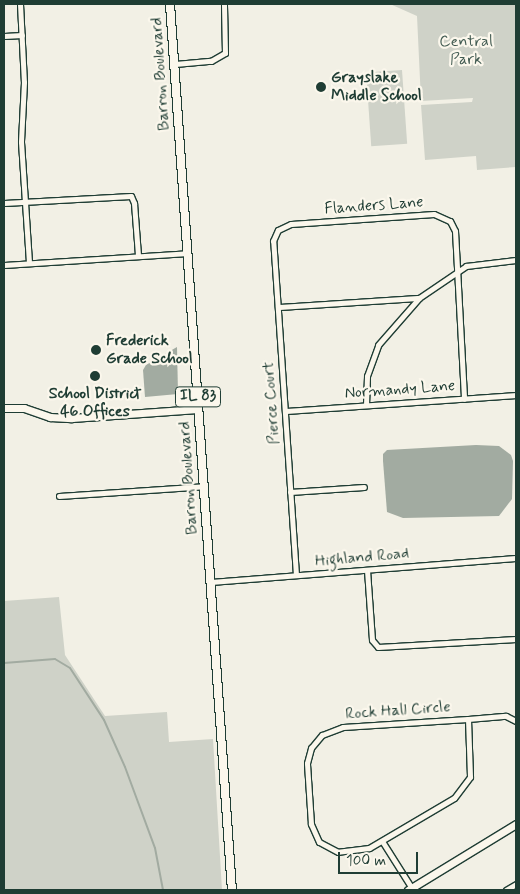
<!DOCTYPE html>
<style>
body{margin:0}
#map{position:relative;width:520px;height:894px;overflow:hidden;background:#f2f0e5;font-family:Mynerve,sans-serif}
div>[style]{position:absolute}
.green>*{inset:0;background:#cfd2c8;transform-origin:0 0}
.water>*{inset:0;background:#a2aba1}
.stream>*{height:2px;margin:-1px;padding:0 1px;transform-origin:1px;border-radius:1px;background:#a2aba1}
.roads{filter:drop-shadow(1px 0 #1f3d34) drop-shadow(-1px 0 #1f3d34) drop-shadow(0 1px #1f3d34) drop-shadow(0 -1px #1f3d34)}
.street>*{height:5px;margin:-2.5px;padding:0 2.5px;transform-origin:2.5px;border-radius:2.5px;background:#fbf7ec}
.secondary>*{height:7px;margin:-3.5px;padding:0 3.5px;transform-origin:3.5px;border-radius:3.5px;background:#fbf7ec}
.primary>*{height:8px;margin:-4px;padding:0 4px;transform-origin:4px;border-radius:4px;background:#fbf7ec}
.dots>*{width:14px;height:14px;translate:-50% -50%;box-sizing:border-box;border:2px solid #fbf7ec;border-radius:50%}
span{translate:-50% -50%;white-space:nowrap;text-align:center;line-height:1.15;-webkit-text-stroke:4.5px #fbf7ec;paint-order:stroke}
.shield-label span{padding:1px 4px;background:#fbf7ec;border:1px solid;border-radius:4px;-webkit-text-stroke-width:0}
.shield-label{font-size:15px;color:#1f3d34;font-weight:700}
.park-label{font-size:16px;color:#425b52}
.street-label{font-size:16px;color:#1f3d34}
.poi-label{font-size:16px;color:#1f3d34;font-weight:700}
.left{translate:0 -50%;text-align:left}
.frame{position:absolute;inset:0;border:5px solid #1f3d34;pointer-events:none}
.scale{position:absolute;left:338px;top:852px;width:80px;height:22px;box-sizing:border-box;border:2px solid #1f3d34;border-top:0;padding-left:6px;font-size:15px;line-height:18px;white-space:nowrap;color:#1f3d34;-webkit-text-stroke:4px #fbf7ec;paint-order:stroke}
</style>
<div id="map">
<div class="green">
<div style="clip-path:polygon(390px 4px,516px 4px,516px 167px,477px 170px,476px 156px,425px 160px,421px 105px,472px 102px,473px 98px,421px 101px,417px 16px)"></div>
<div style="left:402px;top:70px;width:74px;height:36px;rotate:86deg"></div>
<div style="clip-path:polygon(59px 597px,65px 655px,105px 716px,167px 712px,169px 742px,213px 739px,222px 890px,4px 890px,4px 601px)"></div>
</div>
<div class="water">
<div style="clip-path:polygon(177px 347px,178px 394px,145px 397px,143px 370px,146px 365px)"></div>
<div style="clip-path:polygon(476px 445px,499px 446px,511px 455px,513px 461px,512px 499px,499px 516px,403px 518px,387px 512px,383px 461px,383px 454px,387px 450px)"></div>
</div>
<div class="stream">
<div style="left:4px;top:663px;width:51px;rotate:-4.5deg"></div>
<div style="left:55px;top:659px;width:17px;rotate:31deg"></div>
<div style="left:70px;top:668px;width:62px;rotate:56.8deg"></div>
<div style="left:104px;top:720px;width:51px;rotate:65.9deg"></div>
<div style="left:125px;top:767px;width:86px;rotate:69.7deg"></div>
<div style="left:155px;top:848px;width:43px;rotate:79.2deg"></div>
</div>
<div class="roads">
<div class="street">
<div style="left:20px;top:4px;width:78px;rotate:87.1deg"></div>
<div style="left:24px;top:82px;width:60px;rotate:92.9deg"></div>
<div style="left:21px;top:142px;width:121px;rotate:86.2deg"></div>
<div style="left:4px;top:36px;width:18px;rotate:-3deg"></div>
<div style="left:175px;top:64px;width:36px;rotate:-5deg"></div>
<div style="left:211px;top:61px;width:16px;rotate:-30deg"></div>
<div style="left:225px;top:53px;width:49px;rotate:-91.2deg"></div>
<div style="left:4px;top:203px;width:127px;rotate:-3.2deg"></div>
<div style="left:131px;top:196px;width:8px;rotate:67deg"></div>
<div style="left:134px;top:203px;width:52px;rotate:85.6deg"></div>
<div style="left:4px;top:265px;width:184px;rotate:-3.7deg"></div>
<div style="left:278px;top:307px;width:141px;rotate:-3.7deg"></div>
<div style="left:366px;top:405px;width:29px;rotate:-88deg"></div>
<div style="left:367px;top:376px;width:33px;rotate:-70deg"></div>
<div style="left:378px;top:345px;width:62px;rotate:-48.9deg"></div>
<div style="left:419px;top:298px;width:57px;rotate:-34.2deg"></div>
<div style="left:466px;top:266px;width:50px;rotate:-6.8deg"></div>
<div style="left:286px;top:411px;width:231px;rotate:-4deg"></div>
<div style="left:290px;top:492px;width:74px;rotate:-3.9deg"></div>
<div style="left:59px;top:496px;width:145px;rotate:-3.9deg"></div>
<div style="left:367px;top:570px;width:70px;rotate:85.9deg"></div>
<div style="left:372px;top:640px;width:9px;rotate:49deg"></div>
<div style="left:378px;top:647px;width:138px;rotate:-3.3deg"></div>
<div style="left:296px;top:575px;width:335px;rotate:-93.9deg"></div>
<div style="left:273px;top:241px;width:12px;rotate:-66deg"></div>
<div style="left:278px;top:230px;width:14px;rotate:-25deg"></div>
<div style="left:291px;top:224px;width:143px;rotate:-4deg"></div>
<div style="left:434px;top:214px;width:17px;rotate:24deg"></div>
<div style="left:450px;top:221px;width:11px;rotate:63deg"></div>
<div style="left:455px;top:231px;width:168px;rotate:86.9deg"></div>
<div style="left:210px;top:582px;width:307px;rotate:-4.5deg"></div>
<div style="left:468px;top:719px;width:58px;rotate:88deg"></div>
<div style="left:470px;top:777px;width:26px;rotate:127deg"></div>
<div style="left:454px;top:798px;width:99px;rotate:149.5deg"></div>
<div style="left:369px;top:848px;width:31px;rotate:173deg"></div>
<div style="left:338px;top:852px;width:21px;rotate:-152deg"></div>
<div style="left:319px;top:842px;width:20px;rotate:-114deg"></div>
<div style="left:311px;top:824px;width:61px;rotate:-93.8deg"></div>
<div style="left:307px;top:763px;width:16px;rotate:-75deg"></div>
<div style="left:311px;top:748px;width:17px;rotate:-50deg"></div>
<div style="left:322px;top:735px;width:22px;rotate:-21deg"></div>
<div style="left:343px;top:727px;width:125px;rotate:-3.7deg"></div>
<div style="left:468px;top:719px;width:38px;rotate:-5deg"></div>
<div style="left:506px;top:716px;width:11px;rotate:27deg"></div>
<div style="left:382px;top:841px;width:58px;rotate:57.7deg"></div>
<div style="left:506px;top:890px;width:12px;rotate:-31deg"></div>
</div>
<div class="secondary">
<div style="left:4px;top:408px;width:20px"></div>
<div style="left:24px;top:408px;width:28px;rotate:19deg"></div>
<div style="left:50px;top:417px;width:22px;rotate:3deg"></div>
<div style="left:72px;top:418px;width:126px;rotate:-4.1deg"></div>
<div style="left:408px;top:890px;width:127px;rotate:-31.4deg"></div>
</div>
<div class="primary">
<div style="left:170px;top:4px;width:888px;rotate:86deg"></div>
</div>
</div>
<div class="dots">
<div style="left:321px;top:87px;background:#1f3d34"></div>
<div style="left:96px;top:350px;background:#1f3d34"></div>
<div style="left:95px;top:376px;background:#1f3d34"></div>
</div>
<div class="shield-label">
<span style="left:198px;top:397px">IL 83</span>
</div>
<div class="park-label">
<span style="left:466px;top:51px">Central<br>Park</span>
</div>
<div class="street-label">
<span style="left:161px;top:74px;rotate:-94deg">Barron Boulevard</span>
<span style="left:374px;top:206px;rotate:-4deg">Flanders Lane</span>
<span style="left:400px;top:390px;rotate:-4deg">Normandy Lane</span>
<span style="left:272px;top:403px;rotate:-94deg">Pierce Court</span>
<span style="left:189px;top:478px;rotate:-94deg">Barron Boulevard</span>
<span style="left:362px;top:558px;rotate:-5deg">Highland Road</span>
<span style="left:398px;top:711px;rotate:-4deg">Rock Hall Circle</span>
</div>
<div class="poi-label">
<span class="left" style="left:331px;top:87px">Grayslake<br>Middle School</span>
<span class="left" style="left:106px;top:350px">Frederick<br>Grade School</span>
<span style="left:95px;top:403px">School District<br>46 Offices</span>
</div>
<div class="frame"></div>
<div class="scale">100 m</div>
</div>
